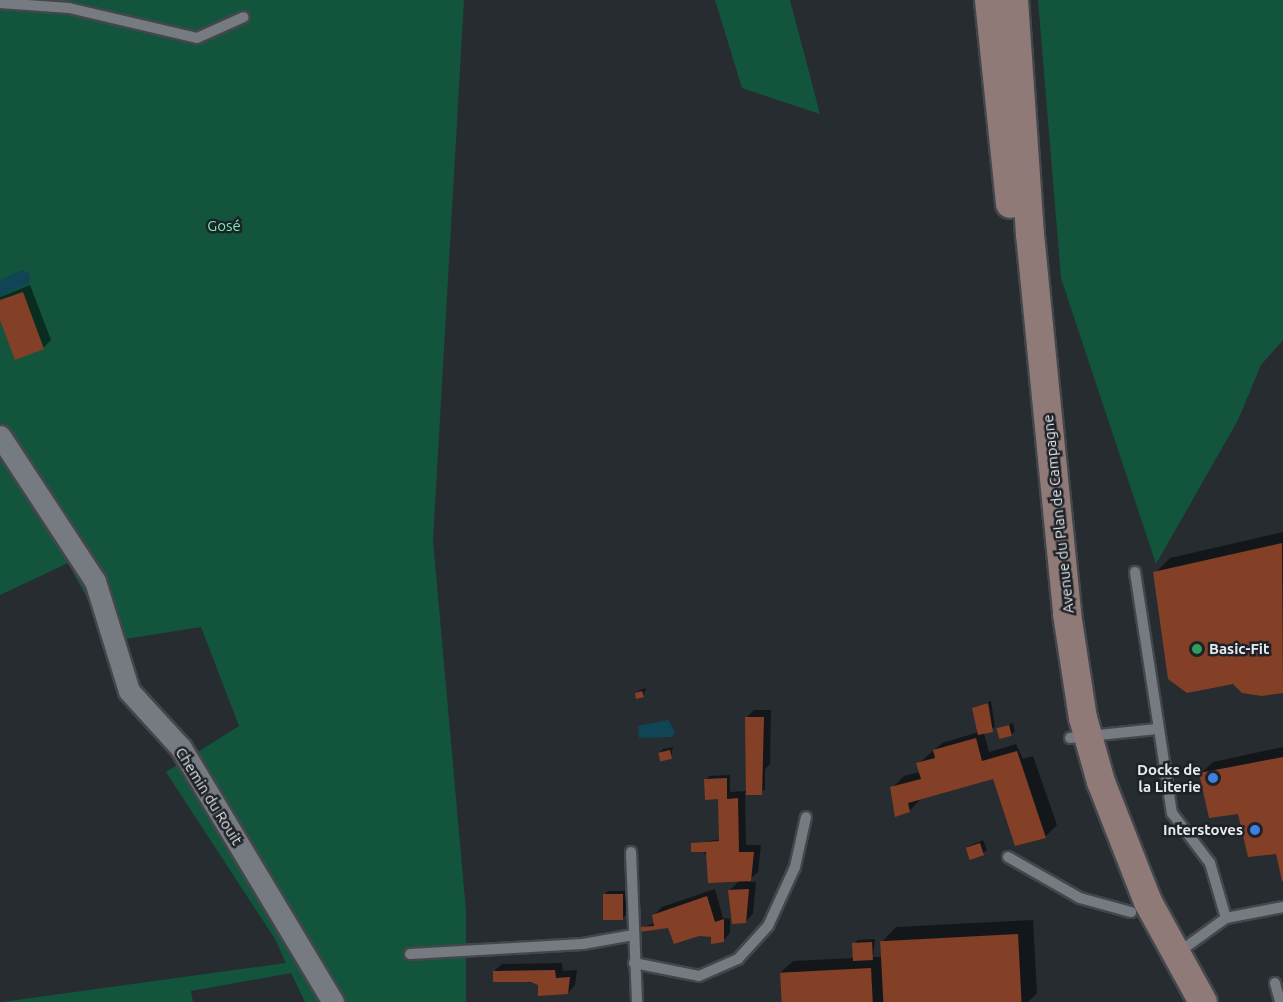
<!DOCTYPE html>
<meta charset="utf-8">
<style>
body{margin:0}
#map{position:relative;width:1283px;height:1002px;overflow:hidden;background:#272c31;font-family:Ubuntu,sans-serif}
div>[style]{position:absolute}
.green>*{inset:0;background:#12553c}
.water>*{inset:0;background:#104556}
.shadow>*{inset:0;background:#0007}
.building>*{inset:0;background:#844026;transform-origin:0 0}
.roads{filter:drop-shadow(2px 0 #43474c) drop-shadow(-2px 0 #43474c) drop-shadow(0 2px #43474c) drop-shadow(0 -2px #43474c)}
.lane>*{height:10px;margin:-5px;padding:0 5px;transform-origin:5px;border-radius:5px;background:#767b81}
.street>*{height:21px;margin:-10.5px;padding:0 10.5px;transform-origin:10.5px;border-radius:10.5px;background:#767b81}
.secondary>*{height:28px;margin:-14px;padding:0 14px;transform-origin:14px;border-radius:14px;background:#907a77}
.dots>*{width:16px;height:16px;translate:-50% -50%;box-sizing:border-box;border:3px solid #1e2227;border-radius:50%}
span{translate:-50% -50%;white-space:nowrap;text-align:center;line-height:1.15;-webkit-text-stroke:5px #1e2227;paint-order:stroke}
.park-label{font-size:15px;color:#77edb9}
.street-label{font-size:15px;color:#e6e9ed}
.poi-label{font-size:15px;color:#e6e9ed;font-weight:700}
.left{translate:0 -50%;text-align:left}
.right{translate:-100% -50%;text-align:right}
</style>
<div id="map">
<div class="green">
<div style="clip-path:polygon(0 0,464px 0,433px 540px,466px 911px,466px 1002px,305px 1002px,291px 973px,191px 991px,193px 1002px,2px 1002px,286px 963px,275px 939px,166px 772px,239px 726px,201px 627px,106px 642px,94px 611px,68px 563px,0 595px)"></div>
<div style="clip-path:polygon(715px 0,790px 0,820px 114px,742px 88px)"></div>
<div style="clip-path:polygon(1038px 0,1283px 0,1283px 340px,1261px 365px,1238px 420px,1156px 564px,1061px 278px)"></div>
</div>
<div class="water">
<div style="clip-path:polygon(22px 270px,30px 274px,30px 283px,0 296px,0 280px)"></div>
<div style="clip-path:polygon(668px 720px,675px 731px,673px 737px,639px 738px,638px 726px)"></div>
</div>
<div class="shadow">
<div style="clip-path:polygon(30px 285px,51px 340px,43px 348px,0 318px,0 297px)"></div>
<div style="clip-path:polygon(1283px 532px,1283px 691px,1282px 692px,1155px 573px,1170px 558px)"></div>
<div style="clip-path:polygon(646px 688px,643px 696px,636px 693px,640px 690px)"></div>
<div style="clip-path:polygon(991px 701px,995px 727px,984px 733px,989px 752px,1016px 744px,1023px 759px,1033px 756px,1057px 825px,1045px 837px,994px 777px,921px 799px,909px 811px,892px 788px,904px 776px,920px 772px,918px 764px,942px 743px,979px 732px,974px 709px)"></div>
<div style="clip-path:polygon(754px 710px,771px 710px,770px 764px,765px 769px,765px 790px,745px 793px,746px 845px,761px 845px,758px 872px,747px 882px,756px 882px,753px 914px,745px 922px,730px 890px,740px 880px,692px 844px,721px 839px,719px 800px,706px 780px,709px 776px,730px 775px,730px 792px,747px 791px,746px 718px)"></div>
<div style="clip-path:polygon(1013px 723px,1015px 731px,1011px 735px,999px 729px)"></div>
<div style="clip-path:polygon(673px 747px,671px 757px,659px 753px,663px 749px)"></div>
<div style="clip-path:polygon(1283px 747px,1283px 879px,1277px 853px,1201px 773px,1213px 762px)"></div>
<div style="clip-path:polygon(983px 840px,987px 850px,983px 853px,967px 847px)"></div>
<div style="clip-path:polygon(715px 889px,723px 918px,730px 919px,730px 933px,723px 941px,669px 926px,640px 928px,655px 923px,654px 915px,662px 907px)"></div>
<div style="clip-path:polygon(608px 891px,626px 891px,626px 915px,623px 918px,604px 895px)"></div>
<div style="clip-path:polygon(1033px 920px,1037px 993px,1028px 1002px,784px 1002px,781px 972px,793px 961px,853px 958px,857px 940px,875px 939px,873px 957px,882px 957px,881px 943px,896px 927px)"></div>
<div style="clip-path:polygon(562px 963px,563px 971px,577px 970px,575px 985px,568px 993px,539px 983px,494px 980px,494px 971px,502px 964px)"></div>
</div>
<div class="building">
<div style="clip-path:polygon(23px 292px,44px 349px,15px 360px,0 320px,0 300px)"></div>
<div style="clip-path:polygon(1282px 543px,1283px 693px,1262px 696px,1242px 693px,1233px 684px,1187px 693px,1168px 679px,1153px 572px)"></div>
<div style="clip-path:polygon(642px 691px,644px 697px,636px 699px,635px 693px)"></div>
<div style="clip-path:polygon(988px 703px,993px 732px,978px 735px,972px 708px)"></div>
<div style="clip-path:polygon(745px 717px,764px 717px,762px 795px,746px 795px)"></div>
<div style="left:1009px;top:725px;width:11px;height:13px;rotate:75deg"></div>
<div style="clip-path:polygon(976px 738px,982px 761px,1017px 751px,1046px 838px,1015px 846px,993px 779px,908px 803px,910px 812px,895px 817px,890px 787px,921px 779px,916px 763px,935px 758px,933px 750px)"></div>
<div style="left:670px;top:750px;width:9px;height:12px;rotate:77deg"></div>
<div style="clip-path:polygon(1283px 757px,1283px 881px,1282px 881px,1276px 854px,1248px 857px,1238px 814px,1209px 818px,1199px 773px)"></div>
<div style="clip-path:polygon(727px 778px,727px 799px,738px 798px,739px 852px,754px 852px,751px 881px,708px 883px,706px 852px,691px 852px,691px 843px,719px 841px,718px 799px,705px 800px,704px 779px)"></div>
<div style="left:980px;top:843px;width:13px;height:15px;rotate:72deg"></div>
<div style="clip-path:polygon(749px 889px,746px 923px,732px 924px,728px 890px)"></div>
<div style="left:603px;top:894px;width:20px;height:26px"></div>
<div style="clip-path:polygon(707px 896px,715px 922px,724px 919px,724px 942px,711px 944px,711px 937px,699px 936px,674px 944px,668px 928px,639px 932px,639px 927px,654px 926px,652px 915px)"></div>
<div style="left:1018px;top:934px;width:68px;height:138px;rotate:87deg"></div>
<div style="left:872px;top:942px;width:18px;height:20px;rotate:87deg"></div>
<div style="left:871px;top:968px;width:34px;height:91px;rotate:87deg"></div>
<div style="clip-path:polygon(555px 970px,556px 978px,570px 977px,568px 994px,538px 996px,538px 985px,531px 982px,493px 982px,493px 971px)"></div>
</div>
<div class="roads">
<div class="lane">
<div style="left:0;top:3px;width:69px;rotate:4.1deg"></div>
<div style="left:69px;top:8px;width:131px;rotate:13.2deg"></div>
<div style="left:197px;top:38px;width:51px;rotate:-24.1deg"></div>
<div style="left:1135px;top:572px;width:244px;rotate:81.3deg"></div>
<div style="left:1172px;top:813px;width:63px;rotate:52.8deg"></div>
<div style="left:1210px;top:863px;width:57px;rotate:73.8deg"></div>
<div style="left:1070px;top:738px;width:87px;rotate:-5.9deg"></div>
<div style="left:631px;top:852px;width:150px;rotate:87.7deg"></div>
<div style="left:1008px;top:857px;width:83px;rotate:29.7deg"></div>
<div style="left:1080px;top:898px;width:53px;rotate:15.4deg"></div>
<div style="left:1179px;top:952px;width:58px;rotate:-35.9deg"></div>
<div style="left:1226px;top:918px;width:58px;rotate:-10.9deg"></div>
<div style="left:410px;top:954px;width:173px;rotate:-3.3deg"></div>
<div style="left:583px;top:944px;width:51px;rotate:-10.2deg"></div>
<div style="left:634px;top:963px;width:66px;rotate:11.3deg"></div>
<div style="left:699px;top:976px;width:43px;rotate:-23.6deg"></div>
<div style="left:738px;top:959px;width:45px;rotate:-47.7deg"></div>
<div style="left:768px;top:926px;width:65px;rotate:-65.4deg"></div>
<div style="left:795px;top:867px;width:51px;rotate:-77.6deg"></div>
<div style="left:1275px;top:983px;width:20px;rotate:75deg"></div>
</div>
<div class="street">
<div style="left:0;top:436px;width:173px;rotate:56.8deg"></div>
<div style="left:95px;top:581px;width:115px;rotate:72.8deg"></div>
<div style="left:129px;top:691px;width:77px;rotate:47.6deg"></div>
<div style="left:181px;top:748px;width:296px;rotate:59.1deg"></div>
</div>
<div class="secondary">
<div style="left:989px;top:0;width:205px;rotate:84.1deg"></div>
<div style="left:1014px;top:0;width:235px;rotate:86.1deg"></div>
<div style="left:1030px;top:234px;width:382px;rotate:84.4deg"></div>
<div style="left:1067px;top:614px;width:105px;rotate:81.3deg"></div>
<div style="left:1083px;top:718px;width:66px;rotate:74.3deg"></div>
<div style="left:1101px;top:782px;width:129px;rotate:68.6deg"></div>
<div style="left:1148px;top:902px;width:114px;rotate:61.2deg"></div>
</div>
</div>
<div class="dots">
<div style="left:1197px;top:649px;background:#2e9e5b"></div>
<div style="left:1213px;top:778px;background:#3f7fe0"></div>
<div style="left:1255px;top:830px;background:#3f7fe0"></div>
</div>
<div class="park-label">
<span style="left:224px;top:226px">Gosé</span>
</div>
<div class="street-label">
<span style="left:1058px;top:514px;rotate:-96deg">Avenue du Plan de Campagne</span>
<span style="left:209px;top:796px;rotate:58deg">Chemin du Rouit</span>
</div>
<div class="poi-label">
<span class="left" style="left:1209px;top:649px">Basic-Fit</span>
<span class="right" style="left:1201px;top:778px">Docks de<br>la Literie</span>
<span class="right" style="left:1243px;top:830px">Interstoves</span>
</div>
</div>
